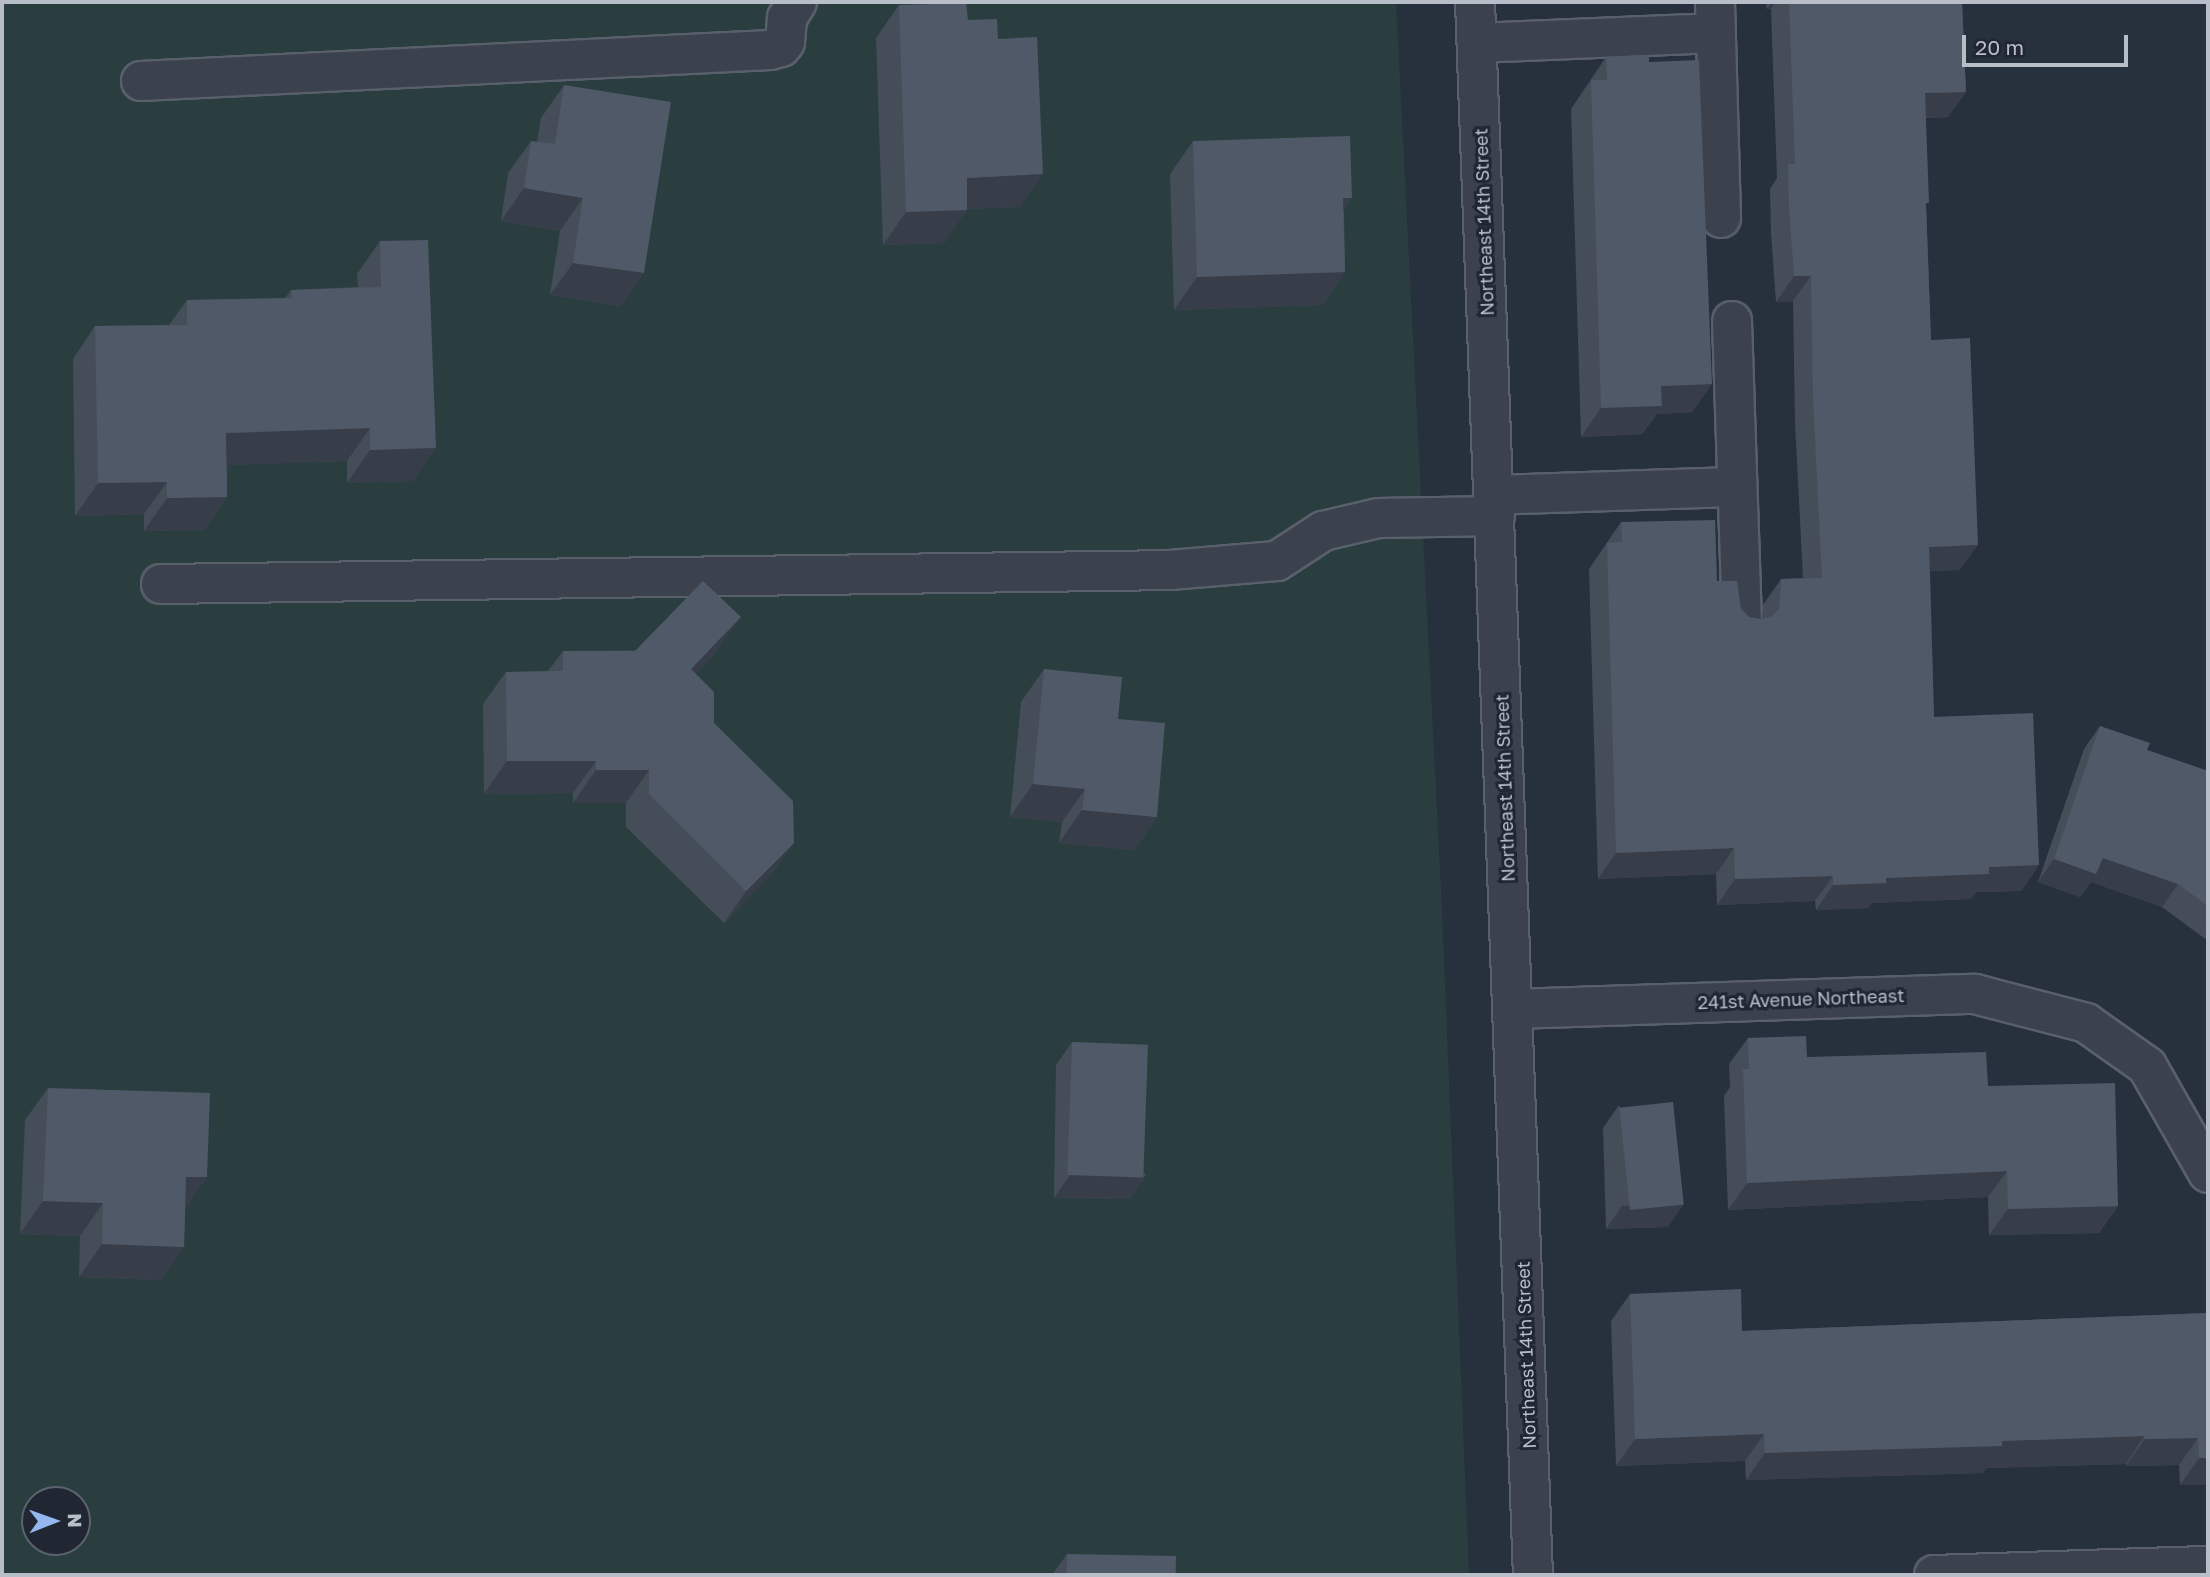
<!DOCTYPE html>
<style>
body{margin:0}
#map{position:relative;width:2210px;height:1577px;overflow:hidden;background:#27303d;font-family:"Golos Text",sans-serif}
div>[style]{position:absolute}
.green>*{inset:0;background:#2a3e40}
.roads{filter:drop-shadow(2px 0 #59606b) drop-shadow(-2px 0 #59606b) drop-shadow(0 2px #59606b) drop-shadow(0 -2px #59606b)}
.minor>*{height:38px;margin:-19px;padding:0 19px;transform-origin:19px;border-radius:19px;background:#3b424e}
.wall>*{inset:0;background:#454d59}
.shaded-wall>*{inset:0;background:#383e49}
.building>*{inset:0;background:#505968;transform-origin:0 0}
span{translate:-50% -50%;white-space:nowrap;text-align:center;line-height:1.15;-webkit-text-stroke:6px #202733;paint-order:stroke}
.street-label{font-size:18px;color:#b7bec8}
.frame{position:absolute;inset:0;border:4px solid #b7bec8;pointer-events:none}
.north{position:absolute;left:21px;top:1486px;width:70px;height:70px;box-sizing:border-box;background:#202733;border:2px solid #5c636f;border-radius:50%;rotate:89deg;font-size:19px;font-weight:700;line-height:28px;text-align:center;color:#b7bec8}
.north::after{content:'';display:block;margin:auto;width:24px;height:32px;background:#95b7f0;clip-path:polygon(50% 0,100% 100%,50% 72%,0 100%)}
.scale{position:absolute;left:1962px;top:35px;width:166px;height:32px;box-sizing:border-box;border:4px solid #b7bec8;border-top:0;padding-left:9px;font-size:21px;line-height:24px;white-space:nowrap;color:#b7bec8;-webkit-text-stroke:5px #202733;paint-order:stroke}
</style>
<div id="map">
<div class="green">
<div style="clip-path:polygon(evenodd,2px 2px,1396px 2px,1442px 910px,1469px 1575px,2px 1575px,2px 2px,35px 1500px,77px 1500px,77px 1542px,35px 1542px,35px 1500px)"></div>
</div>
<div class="roads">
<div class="minor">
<div style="left:1475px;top:2px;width:1574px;rotate:87.89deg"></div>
<div style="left:1715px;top:2px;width:216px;rotate:88.4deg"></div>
<div style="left:1477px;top:43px;width:239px;rotate:-2.4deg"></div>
<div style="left:141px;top:81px;width:630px;rotate:-2.82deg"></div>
<div style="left:770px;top:50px;width:11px;rotate:-15deg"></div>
<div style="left:781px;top:47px;width:6px;rotate:-51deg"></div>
<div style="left:785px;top:42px;width:24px;rotate:-85deg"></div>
<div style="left:787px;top:18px;width:19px;rotate:-58deg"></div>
<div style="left:1732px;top:321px;width:302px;rotate:88.1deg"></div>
<div style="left:1493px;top:495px;width:244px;rotate:-1.9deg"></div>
<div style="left:161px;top:584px;width:1009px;rotate:-0.79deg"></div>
<div style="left:1170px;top:570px;width:107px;rotate:-4.8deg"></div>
<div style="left:1277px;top:561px;width:55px;rotate:-33.1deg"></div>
<div style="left:1323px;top:531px;width:57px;rotate:-13.1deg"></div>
<div style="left:1379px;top:518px;width:116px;rotate:-1deg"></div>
<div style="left:1513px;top:1009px;width:462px;rotate:-1.9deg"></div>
<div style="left:1975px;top:994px;width:115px;rotate:14.6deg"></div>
<div style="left:2086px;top:1023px;width:75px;rotate:35.2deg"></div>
<div style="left:2147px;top:1066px;width:123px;rotate:60.3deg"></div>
<div style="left:1934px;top:1575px;width:274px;rotate:-1.9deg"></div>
</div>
</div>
<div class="wall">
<div style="clip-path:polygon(1766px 2px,1962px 2px,1966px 92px,1948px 117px,1926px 118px,1926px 207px,1931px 340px,1960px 570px,1930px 571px,1934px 717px,2039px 865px,2021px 891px,1976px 892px,1971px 899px,1872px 903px,1868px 908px,1816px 910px,1815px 901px,1717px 905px,1716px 874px,1598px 879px,1589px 569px,1621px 522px,1717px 581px,1749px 617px,1760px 619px,1762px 619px,1763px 605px,1781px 579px,1803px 578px,1795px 423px,1793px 301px,1776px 302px,1771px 233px,1770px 189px,1777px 178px,1771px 9px,1767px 9px)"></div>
<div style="clip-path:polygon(899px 5px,968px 20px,998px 39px,1020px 207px,967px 209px,944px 243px,883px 245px,876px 38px)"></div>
<div style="clip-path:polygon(1606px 57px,1649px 62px,1712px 384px,1692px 412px,1657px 414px,1642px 434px,1581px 437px,1571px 109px)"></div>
<div style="clip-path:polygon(564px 85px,621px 306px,550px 295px,560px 231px,501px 221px,508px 173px,531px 141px,537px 142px,541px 118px)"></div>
<div style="clip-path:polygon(1193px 141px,1344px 210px,1345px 272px,1322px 305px,1174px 310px,1170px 174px)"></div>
<div style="clip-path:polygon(380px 241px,413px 481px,347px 483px,347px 461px,227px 465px,227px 497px,204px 530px,144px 531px,144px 514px,75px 516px,73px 359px,95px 326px,169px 325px,187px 300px,285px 298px,291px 290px,358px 287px,357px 274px)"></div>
<div style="clip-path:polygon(718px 650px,695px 674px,714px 723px,794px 843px,771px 875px,724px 923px,626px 827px,626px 803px,573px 803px,573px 793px,484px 794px,483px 704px,506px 672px,548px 671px,563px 651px)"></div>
<div style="clip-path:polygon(1044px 669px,1118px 719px,1157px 817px,1134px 850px,1059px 843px,1062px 822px,1010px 817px,1021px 702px)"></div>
<div style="clip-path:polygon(2100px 726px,2147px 750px,2208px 771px,2208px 941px,2162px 907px,2091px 882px,2080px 897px,2038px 882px,2084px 749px)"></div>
<div style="clip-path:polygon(1748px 1038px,1807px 1057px,1988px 1086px,2118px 1206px,2099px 1233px,1989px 1235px,1988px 1197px,1728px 1210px,1724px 1096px,1730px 1087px,1729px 1064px)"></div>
<div style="clip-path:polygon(1072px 1042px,1146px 1176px,1130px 1199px,1054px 1198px,1056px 1065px)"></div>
<div style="clip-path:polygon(48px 1088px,207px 1177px,185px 1208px,184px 1247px,161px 1280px,79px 1277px,80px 1236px,20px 1234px,25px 1120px)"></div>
<div style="clip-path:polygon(1619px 1105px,1668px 1227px,1606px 1229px,1603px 1128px)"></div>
<div style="clip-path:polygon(1630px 1294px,1742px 1331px,2208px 1313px,2208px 1485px,2180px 1485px,2179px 1465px,2126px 1466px,2126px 1464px,1986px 1468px,1983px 1473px,1746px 1480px,1745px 1461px,1616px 1466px,1611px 1321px)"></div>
<div style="clip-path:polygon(1067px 1554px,1176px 1575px,1052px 1575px)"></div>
</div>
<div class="shaded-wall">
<div style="clip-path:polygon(1771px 2px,1775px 2px,1771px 9px,1767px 9px)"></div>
<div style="clip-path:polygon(1966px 92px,1948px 117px,1907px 118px,1925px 93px)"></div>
<div style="clip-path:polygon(1043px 174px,1020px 207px,944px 210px,967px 178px)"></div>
<div style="clip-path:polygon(524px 188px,583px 198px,560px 231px,501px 221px)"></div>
<div style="clip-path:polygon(1343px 198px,1352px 198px,1329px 231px)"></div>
<div style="clip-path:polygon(967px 210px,944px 243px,883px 245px,906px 212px)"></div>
<div style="clip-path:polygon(573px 263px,644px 273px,621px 306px,550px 295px)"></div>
<div style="clip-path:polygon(1345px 272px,1322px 305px,1174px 310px,1197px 277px)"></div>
<div style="clip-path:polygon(1794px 276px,1811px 276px,1793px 301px,1776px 302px)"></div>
<div style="clip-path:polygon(1712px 384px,1692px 412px,1657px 414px,1642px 434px,1581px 437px,1601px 408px,1661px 386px)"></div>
<div style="clip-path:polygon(370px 428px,347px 461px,203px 466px,226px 433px)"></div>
<div style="clip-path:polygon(436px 448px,413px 481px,347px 483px,370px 450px)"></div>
<div style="clip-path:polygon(167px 482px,144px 514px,75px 516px,98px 483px)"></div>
<div style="clip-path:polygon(227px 497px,204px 530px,144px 531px,167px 498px)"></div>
<div style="clip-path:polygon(1978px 545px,1960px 570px,1911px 572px,1929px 547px)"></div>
<div style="clip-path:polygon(741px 617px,718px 650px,668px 702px,691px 669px)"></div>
<div style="clip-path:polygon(507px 761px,596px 761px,573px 793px,484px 794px)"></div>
<div style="clip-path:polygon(596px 770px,649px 770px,626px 803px,573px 803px)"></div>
<div style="clip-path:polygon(1033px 784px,1085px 789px,1062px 822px,1010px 817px)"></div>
<div style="clip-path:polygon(1082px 810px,1157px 817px,1134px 850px,1059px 843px)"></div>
<div style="clip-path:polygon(794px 843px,771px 875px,724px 923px,746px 891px)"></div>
<div style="clip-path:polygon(1734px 848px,1716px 874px,1598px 879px,1616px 853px)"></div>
<div style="clip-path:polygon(2103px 858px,2178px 884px,2162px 907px,2091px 882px,2080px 897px,2038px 882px,2054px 859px)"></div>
<div style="clip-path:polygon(2039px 865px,2021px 891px,1976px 892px,1971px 899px,1872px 903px,1868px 908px,1816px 910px,1833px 885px,1886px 878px,1989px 867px)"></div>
<div style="clip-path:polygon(1833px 876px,1815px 901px,1717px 905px,1735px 879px)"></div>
<div style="clip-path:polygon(2007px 1171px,1988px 1197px,1728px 1210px,1747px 1183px)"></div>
<div style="clip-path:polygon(1070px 1175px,1146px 1176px,1130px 1199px,1054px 1198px)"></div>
<div style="clip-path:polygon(186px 1177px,207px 1177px,184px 1210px)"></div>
<div style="clip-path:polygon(43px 1201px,103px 1203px,80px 1236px,20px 1234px)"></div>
<div style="clip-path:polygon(1684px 1204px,1668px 1227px,1606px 1229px,1622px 1206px)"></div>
<div style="clip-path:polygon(2118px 1206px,2099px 1233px,1989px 1235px,2008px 1209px)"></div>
<div style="clip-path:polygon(102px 1244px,184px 1247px,161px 1280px,79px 1277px)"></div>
<div style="clip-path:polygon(1764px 1434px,1745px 1461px,1616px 1466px,1635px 1439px)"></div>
<div style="clip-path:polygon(2144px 1436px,2126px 1464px,1986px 1468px,1983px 1473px,1746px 1480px,1765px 1453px,2002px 1441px)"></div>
<div style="clip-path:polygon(2198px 1438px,2179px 1465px,2126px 1466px,2145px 1439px)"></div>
<div style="clip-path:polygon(2199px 1458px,2208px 1458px,2208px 1485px,2180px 1485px)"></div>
</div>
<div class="building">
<div style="clip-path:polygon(1789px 2px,1962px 2px,1966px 92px,1925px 93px,1929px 203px,1926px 203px,1931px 340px,1970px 338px,1978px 545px,1929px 547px,1934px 717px,2033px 713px,2039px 865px,1989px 867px,1989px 874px,1886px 878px,1886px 883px,1833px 885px,1833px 876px,1735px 879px,1734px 848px,1616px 853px,1607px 543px,1622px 542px,1621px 522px,1715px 520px,1717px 581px,1737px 581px,1741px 609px,1749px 617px,1760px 619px,1771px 617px,1779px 609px,1781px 579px,1822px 578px,1813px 398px,1811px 276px,1794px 276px,1789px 208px,1788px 164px,1795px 164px)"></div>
<div style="clip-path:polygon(966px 3px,968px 20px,997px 19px,998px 39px,1037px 37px,1043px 174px,967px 178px,967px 210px,906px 212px,899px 5px)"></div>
<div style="clip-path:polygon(1649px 55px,1649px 62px,1699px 60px,1712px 384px,1661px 386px,1662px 406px,1601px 408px,1591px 80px,1607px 80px,1606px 57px)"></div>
<div style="clip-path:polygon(564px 85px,671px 102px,644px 273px,573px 263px,583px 198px,524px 188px,531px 141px,555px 144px)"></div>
<div style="clip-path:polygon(1350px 136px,1352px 198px,1343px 198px,1345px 272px,1197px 277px,1193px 141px)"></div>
<div style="clip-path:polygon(428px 240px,436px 448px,370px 450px,370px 428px,226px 433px,227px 497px,167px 498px,167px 482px,98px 483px,95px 326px,187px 325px,187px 300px,292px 298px,291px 290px,381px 287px,380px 241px)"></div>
<div style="clip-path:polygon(703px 581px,741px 617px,691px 669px,714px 692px,714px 723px,793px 801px,794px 843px,746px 891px,649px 794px,649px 770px,596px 770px,596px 761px,507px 761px,506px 672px,563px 671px,563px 651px,635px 651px)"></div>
<div style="clip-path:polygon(1044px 669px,1122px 677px,1118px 719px,1165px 723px,1157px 817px,1082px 810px,1085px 789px,1033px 784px)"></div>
<div style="clip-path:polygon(2100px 726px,2150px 743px,2147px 750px,2208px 771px,2208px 906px,2178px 884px,2103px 858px,2096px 874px,2054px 859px)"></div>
<div style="clip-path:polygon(1806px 1036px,1807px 1057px,1986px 1052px,1988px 1086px,2115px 1083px,2118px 1206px,2008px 1209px,2007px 1171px,1747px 1183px,1743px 1069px,1749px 1069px,1748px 1038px)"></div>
<div style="left:1072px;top:1042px;width:76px;height:133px;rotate:2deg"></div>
<div style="clip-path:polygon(48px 1088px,210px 1093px,207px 1177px,186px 1177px,184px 1247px,102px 1244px,103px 1203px,43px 1201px)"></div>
<div style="left:1673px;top:1102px;width:103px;height:54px;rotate:84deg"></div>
<div style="clip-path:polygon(1741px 1289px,1742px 1331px,2208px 1313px,2208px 1458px,2199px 1458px,2198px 1438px,2145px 1439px,2144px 1436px,2002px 1441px,2002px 1446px,1765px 1453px,1764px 1434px,1635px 1439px,1630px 1294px)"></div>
<div style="left:1067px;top:1554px;width:109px;height:21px;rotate:1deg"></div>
</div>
<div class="street-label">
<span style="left:1484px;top:222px;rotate:-92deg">Northeast 14th Street</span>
<span style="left:1505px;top:788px;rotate:-92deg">Northeast 14th Street</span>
<span style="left:1801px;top:999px;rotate:-2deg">241st Avenue Northeast</span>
<span style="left:1526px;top:1355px;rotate:-92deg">Northeast 14th Street</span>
</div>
<div class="frame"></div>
<div class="north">N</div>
<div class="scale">20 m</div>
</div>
